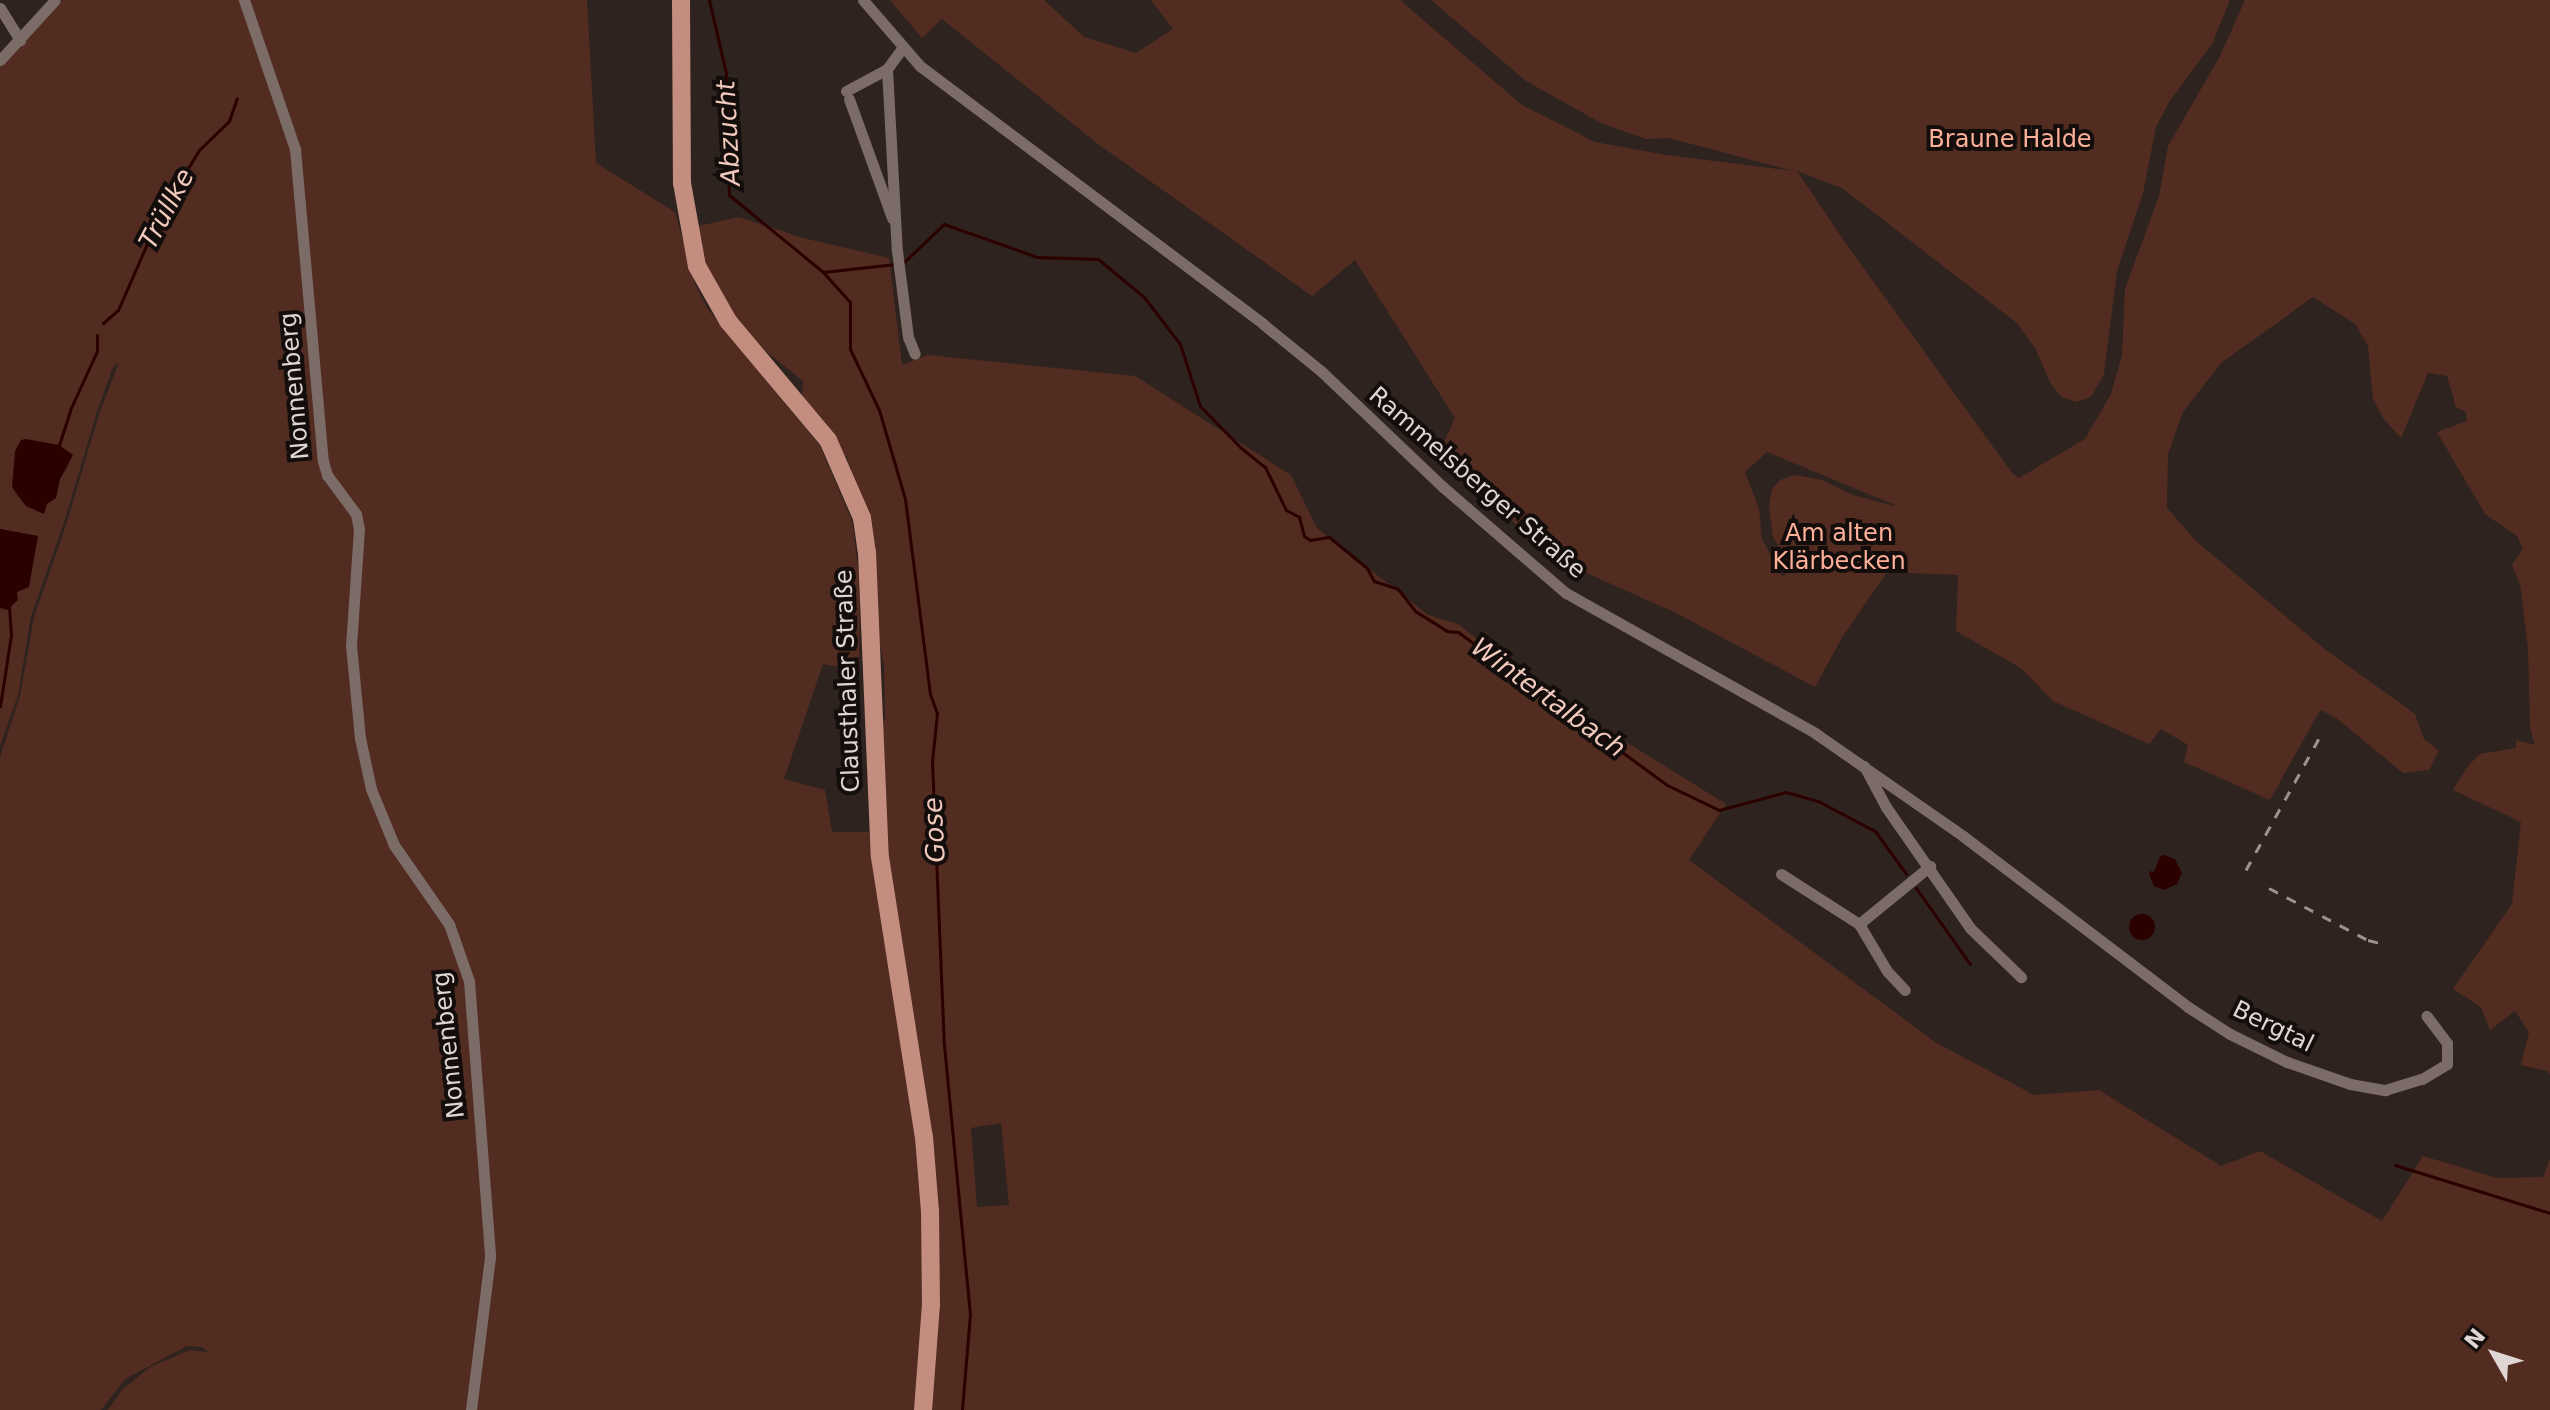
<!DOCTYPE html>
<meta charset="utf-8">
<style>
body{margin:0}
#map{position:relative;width:2550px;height:1410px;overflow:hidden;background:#2f231f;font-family:"DejaVu Sans",sans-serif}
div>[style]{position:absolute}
.green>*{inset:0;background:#522c21}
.water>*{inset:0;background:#2b0100}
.round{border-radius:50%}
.stream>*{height:3px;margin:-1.5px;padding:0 1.5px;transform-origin:1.5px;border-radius:1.5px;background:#2b0100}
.street>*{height:11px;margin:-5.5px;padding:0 5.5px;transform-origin:5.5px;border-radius:5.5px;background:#7c6c68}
.primary>*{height:18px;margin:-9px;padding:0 9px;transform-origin:9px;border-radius:9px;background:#c38e7f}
.rail>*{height:3px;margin-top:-1.5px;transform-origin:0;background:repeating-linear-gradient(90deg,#9c928f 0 10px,transparent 0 20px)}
span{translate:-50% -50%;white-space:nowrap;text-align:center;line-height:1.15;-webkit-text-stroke:8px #130e0c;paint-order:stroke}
.park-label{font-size:24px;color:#fdaf98}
.street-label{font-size:24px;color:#dfd6d4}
.water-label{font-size:26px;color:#f2c9bd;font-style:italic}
.north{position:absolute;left:2454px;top:1314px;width:80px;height:80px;-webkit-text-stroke:6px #130e0c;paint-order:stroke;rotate:309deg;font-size:22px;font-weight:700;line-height:32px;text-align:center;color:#dfd6d4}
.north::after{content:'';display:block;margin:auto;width:28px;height:36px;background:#dfd6d4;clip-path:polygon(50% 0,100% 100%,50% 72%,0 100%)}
</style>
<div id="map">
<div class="green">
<div style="clip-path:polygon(evenodd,63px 0,587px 0,596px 163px,675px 212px,695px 284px,707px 308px,820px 446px,852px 521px,860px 581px,859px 664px,845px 668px,823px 664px,784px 779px,825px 790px,832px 832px,869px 832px,884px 941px,911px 1089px,926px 1253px,916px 1410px,108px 1410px,122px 1390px,150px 1367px,190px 1350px,208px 1352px,202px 1347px,187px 1346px,125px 1379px,101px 1410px,0 1410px,0 757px,20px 696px,34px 617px,65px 528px,100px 411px,119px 363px,113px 367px,98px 409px,63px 526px,31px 616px,18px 695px,0 746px,0 594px,1px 605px,21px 589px,37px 536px,0 529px,0 66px,63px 0,69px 465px,60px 479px,56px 498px,47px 504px,26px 506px,15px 493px,14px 472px,69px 465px)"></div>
<div style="clip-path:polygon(evenodd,890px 0,1044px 0,1084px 37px,1136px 53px,1173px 29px,1151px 0,1400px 0,1522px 105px,1595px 142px,1666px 155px,1793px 171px,1669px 138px,1646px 139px,1603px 124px,1526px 81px,1431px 0,2230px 0,2212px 44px,2169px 102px,2156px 127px,2143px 193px,2117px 271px,2104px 374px,2091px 397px,2077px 402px,2061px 397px,2050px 382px,2035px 348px,2017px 323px,1842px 188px,1797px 171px,1842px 238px,2012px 473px,2019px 478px,2085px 439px,2111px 394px,2122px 355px,2125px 289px,2159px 196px,2168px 146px,2220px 56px,2245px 0,2550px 0,2550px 1075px,2548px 1071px,2521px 1065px,2529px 1032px,2515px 1011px,2490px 1030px,2481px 1007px,2453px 989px,2512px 904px,2521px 822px,2453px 790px,2468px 766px,2480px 754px,2516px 748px,2516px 740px,2535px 745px,2530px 728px,2528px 648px,2520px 584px,2512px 565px,2523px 549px,2517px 536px,2485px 514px,2437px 432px,2467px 421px,2466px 412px,2456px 407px,2447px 376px,2428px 373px,2401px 438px,2383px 418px,2373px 399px,2368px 346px,2355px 324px,2313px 297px,2221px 363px,2183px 412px,2168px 454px,2167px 508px,2195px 540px,2322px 647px,2415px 714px,2424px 739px,2439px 751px,2429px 770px,2403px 773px,2335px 717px,2320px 710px,2270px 800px,2184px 762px,2188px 745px,2161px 729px,2149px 744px,2053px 701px,2021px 668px,1956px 631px,1958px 575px,1887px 572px,1843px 636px,1815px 687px,1676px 613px,1571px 566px,1435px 462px,1455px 418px,1355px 260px,1312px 296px,1098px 144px,942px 19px,922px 38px,890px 0,1767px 452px,1895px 505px,1895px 506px,1853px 495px,1822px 480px,1795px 475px,1780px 480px,1772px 489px,1769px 506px,1773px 537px,1791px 569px,1782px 577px,1762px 539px,1759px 509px,1745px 472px,1767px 452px)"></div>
<div style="clip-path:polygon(evenodd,739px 217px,803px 238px,889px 258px,902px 365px,928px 355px,1135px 376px,1291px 475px,1317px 528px,1428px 615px,1458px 624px,1544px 691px,1726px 804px,1689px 860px,1935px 1042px,2034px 1095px,2099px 1090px,2221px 1166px,2260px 1151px,2382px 1221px,2423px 1156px,2497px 1178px,2543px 1177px,2550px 1159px,2550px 1410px,929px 1410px,937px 1305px,890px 896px,879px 742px,885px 717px,884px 665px,878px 637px,868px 516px,847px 458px,802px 397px,803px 381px,754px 342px,734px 317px,703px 264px,694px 227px,739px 217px,1001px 1123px,1009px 1205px,977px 1207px,971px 1128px,1001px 1123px)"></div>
</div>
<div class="water">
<div style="clip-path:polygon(26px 439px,59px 445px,73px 455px,60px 479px,56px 498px,47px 504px,44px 514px,26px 506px,12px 487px,15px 451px,21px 440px)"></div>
<div style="clip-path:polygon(0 529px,38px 536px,29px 587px,17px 592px,18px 600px,7px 610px,0 608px)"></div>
<div style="clip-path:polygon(2164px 855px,2175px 859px,2182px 873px,2177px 884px,2164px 890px,2154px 886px,2149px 874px,2150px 871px,2154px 872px,2160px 856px)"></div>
<div class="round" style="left:2129px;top:914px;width:26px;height:26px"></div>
</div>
<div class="stream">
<div style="left:709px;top:0;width:75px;rotate:76.9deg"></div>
<div style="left:726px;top:73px;width:122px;rotate:88.6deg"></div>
<div style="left:729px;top:195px;width:122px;rotate:39.3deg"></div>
<div style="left:823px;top:272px;width:73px;rotate:-6.3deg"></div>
<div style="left:903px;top:263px;width:57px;rotate:-43.6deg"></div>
<div style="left:944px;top:224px;width:99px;rotate:19.5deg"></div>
<div style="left:1037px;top:257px;width:61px;rotate:1.9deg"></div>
<div style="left:1098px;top:259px;width:60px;rotate:39.6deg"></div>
<div style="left:1144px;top:297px;width:59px;rotate:52.5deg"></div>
<div style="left:1180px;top:344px;width:65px;rotate:72.1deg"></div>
<div style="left:1200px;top:406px;width:57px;rotate:45.7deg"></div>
<div style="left:1240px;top:447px;width:32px;rotate:39deg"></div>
<div style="left:1265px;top:467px;width:48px;rotate:64deg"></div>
<div style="left:1286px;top:510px;width:15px;rotate:28deg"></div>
<div style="left:1299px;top:517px;width:20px;rotate:75deg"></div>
<div style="left:1304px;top:536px;width:7px;rotate:34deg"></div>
<div style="left:1310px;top:540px;width:19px;rotate:-9deg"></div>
<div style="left:1329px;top:537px;width:49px;rotate:39.2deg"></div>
<div style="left:1367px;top:568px;width:15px;rotate:62deg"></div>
<div style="left:1374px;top:581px;width:25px;rotate:18deg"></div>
<div style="left:1398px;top:589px;width:28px;rotate:52deg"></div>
<div style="left:1415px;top:611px;width:38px;rotate:32deg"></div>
<div style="left:1447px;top:631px;width:11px;rotate:5deg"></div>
<div style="left:1458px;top:632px;width:259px;rotate:36.2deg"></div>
<div style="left:1667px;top:785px;width:58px;rotate:25.7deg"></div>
<div style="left:1719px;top:810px;width:69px;rotate:-15deg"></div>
<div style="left:1786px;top:792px;width:33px;rotate:16deg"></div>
<div style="left:1818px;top:801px;width:64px;rotate:27.8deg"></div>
<div style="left:1875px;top:831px;width:53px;rotate:54.2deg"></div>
<div style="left:823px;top:272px;width:40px;rotate:48deg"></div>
<div style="left:850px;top:302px;width:47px;rotate:90deg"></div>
<div style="left:850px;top:349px;width:68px;rotate:64.6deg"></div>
<div style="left:879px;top:410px;width:93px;rotate:73.7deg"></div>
<div style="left:905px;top:499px;width:197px;rotate:82.7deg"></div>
<div style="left:930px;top:694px;width:20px;rotate:70deg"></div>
<div style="left:937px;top:713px;width:48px;rotate:95.9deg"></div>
<div style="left:932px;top:761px;width:284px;rotate:87.6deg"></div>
<div style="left:944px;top:1045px;width:270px;rotate:84.5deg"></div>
<div style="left:970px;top:1314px;width:96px;rotate:94.8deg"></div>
<div style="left:103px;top:323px;width:20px;rotate:-41deg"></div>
<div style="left:118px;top:310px;width:103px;rotate:-66.4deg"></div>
<div style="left:159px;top:216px;width:77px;rotate:-58.8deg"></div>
<div style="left:199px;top:150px;width:42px;rotate:-44deg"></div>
<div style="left:229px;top:121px;width:24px;rotate:-71deg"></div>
<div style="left:58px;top:448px;width:40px;rotate:-72deg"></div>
<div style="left:70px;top:410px;width:65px;rotate:-65.4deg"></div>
<div style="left:97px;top:351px;width:16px;rotate:-90deg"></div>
<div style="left:0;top:706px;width:72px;rotate:-81.2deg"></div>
<div style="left:11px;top:635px;width:28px;rotate:-94deg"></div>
<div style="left:1916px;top:888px;width:93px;rotate:54.6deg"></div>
<div style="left:2395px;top:1165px;width:162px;rotate:17.2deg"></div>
</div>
<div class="street">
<div style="left:244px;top:0;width:157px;rotate:71.1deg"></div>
<div style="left:295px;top:149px;width:313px;rotate:84.9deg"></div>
<div style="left:323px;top:461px;width:15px;rotate:74deg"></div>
<div style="left:327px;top:475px;width:49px;rotate:53.4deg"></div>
<div style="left:356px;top:514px;width:15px;rotate:79deg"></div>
<div style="left:359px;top:529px;width:116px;rotate:93.9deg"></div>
<div style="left:351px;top:645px;width:93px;rotate:84.5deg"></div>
<div style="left:360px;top:738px;width:52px;rotate:77.8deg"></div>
<div style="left:371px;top:789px;width:61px;rotate:67.7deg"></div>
<div style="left:394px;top:845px;width:96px;rotate:55.2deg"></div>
<div style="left:449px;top:924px;width:60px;rotate:70.7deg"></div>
<div style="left:469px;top:981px;width:277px;rotate:85.6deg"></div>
<div style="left:490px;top:1257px;width:154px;rotate:97.1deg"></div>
<div style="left:863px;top:0;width:87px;rotate:49.2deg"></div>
<div style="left:920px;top:66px;width:429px;rotate:36.9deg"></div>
<div style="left:1263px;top:324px;width:75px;rotate:39deg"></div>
<div style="left:1321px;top:371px;width:168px;rotate:43.6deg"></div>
<div style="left:1443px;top:487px;width:162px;rotate:40.8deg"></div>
<div style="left:1566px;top:593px;width:286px;rotate:29.3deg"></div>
<div style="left:1815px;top:733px;width:180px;rotate:34.8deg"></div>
<div style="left:1963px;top:836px;width:283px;rotate:37.2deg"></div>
<div style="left:2188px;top:1007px;width:50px;rotate:32.7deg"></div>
<div style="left:2230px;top:1034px;width:64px;rotate:26.2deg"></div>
<div style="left:2287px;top:1062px;width:67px;rotate:19.2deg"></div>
<div style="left:2350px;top:1084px;width:36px;rotate:10deg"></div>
<div style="left:2385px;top:1090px;width:39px;rotate:-17deg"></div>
<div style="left:2422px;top:1079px;width:29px;rotate:-31deg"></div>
<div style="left:2447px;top:1064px;width:21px;rotate:-90deg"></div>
<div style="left:2447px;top:1043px;width:34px;rotate:-127deg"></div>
<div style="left:0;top:8px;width:38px;rotate:58deg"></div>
<div style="left:903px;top:47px;width:27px;rotate:126deg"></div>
<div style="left:887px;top:69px;width:182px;rotate:86.9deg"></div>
<div style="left:897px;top:251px;width:87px;rotate:82.7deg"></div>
<div style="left:908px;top:337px;width:18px;rotate:68deg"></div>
<div style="left:0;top:60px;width:81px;rotate:-47.5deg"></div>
<div style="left:846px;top:91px;width:47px;rotate:-28.2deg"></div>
<div style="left:849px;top:99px;width:127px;rotate:70.1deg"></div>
<div style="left:1864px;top:766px;width:47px;rotate:61.8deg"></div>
<div style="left:1886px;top:807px;width:147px;rotate:55.2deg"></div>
<div style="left:1970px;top:928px;width:71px;rotate:43.9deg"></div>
<div style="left:1781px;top:874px;width:93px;rotate:32.7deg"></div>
<div style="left:1859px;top:924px;width:92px;rotate:-39.2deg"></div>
<div style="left:1859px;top:924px;width:55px;rotate:59.2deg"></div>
<div style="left:1887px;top:971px;width:26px;rotate:47deg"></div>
</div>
<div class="primary">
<div style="left:681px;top:0;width:183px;rotate:89.7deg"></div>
<div style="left:682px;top:183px;width:84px;rotate:79.8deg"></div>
<div style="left:697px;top:266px;width:63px;rotate:60.6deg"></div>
<div style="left:728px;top:321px;width:155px;rotate:50deg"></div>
<div style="left:828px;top:440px;width:85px;rotate:66.4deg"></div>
<div style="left:862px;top:518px;width:34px;rotate:82deg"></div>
<div style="left:867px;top:552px;width:305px;rotate:87.6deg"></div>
<div style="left:880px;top:857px;width:283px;rotate:81.1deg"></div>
<div style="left:924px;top:1137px;width:74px;rotate:85.4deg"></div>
<div style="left:930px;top:1211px;width:93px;rotate:89.4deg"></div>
<div style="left:931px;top:1304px;width:106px;rotate:94.3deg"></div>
</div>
<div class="rail">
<div style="left:2246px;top:870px;width:159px;rotate:-61deg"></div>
<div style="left:2269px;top:888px;width:112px;rotate:27.7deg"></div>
<div style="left:2368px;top:940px;width:12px;rotate:14deg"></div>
</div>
<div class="park-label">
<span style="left:2010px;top:140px">Braune Halde</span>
<span style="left:1839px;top:548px">Am alten<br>Klärbecken</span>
</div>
<div class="street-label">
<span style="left:295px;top:386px;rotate:-95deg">Nonnenberg</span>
<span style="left:1477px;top:483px;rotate:41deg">Rammelsberger Straße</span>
<span style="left:848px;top:681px;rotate:-92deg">Clausthaler Straße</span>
<span style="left:2273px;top:1027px;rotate:26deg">Bergtal</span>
<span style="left:449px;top:1045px;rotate:-96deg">Nonnenberg</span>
</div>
<div class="water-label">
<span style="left:729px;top:133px;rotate:-93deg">Abzucht</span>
<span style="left:167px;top:209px;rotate:-62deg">Trüllke</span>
<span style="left:1548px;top:698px;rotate:36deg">Wintertalbach</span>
<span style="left:935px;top:830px;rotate:-93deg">Gose</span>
</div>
<div class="north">N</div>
</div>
